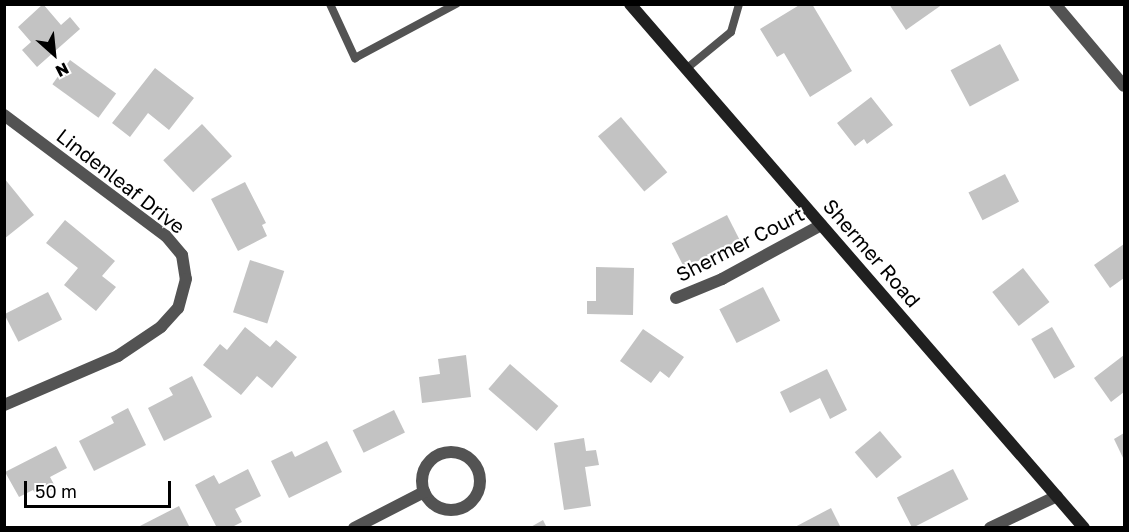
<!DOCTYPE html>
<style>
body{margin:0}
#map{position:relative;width:1129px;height:532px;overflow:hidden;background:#fff;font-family:"Golos Text",sans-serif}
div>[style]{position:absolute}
.building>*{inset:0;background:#c3c3c3;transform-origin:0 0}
.lane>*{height:8px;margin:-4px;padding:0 4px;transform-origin:4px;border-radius:4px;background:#535353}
.street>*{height:12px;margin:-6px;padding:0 6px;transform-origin:6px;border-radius:6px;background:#535353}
.street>.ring{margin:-6px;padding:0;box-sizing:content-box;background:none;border:12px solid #535353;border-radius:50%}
.secondary>*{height:12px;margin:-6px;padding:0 6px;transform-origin:6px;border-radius:6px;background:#202020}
span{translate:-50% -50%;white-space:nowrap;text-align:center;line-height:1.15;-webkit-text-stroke:4.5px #fff;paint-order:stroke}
.street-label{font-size:20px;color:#000}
.frame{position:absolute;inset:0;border:6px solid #000;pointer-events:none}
.north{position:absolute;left:24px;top:24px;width:60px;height:60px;-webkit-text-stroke:4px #fff;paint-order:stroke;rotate:153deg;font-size:16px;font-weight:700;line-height:24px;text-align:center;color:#000}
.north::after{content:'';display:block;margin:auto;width:21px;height:27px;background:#000;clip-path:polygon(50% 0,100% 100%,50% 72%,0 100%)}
.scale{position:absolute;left:24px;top:481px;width:147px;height:27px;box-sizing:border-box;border:3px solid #000;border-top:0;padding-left:8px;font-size:18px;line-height:21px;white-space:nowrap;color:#000;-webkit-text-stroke:4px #fff;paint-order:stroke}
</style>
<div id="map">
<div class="building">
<div style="clip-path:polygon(43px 4px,61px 25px,70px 17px,80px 29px,37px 67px,22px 50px,31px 42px,18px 27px)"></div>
<div style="clip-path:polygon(801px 4px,812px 4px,852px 71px,810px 97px,784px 53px,777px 57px,760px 29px)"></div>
<div style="clip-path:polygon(889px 4px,943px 4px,906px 30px)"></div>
<div style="left:1000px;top:44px;width:41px;height:56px;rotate:62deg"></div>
<div style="left:70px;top:60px;width:57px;height:30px;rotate:36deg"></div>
<div style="clip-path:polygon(155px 68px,194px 98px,169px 130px,148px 113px,130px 137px,112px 123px)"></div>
<div style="clip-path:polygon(871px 97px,893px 125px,867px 144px,864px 139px,855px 146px,837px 123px)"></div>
<div style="left:621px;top:117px;width:72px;height:30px;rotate:50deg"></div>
<div style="left:202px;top:124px;width:44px;height:53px;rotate:47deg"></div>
<div style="left:1005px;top:174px;width:31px;height:41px;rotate:63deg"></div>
<div style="clip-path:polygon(4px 178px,34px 215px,4px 239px)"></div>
<div style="clip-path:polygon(245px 182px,266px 223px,262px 225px,267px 236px,238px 251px,211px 199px)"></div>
<div style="left:727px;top:215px;width:28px;height:62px;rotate:63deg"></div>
<div style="clip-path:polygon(65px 220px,115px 261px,102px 276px,116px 287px,96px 311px,64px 285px,78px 268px,46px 243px)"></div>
<div style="clip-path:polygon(1124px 244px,1124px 278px,1110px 288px,1094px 265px)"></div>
<div style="left:250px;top:260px;width:36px;height:55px;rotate:18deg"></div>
<div style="clip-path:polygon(596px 267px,634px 268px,633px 315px,587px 314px,587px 301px,596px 301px)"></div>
<div style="left:1023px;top:268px;width:43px;height:39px;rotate:52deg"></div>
<div style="left:763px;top:287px;width:38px;height:49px;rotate:63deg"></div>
<div style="left:48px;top:292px;width:31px;height:49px;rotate:63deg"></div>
<div style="clip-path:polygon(245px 327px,270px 347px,276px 340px,297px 357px,272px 388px,257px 376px,241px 395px,203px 365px,220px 344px,227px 350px)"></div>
<div style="left:1052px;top:327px;width:46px;height:24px;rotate:60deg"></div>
<div style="clip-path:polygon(643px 329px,684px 357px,669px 378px,660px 371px,651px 383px,620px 361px)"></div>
<div style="clip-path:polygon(466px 355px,471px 397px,422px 403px,419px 377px,440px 374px,438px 359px)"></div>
<div style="clip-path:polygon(1124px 355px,1124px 392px,1111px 402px,1094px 378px)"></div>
<div style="left:510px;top:364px;width:64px;height:33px;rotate:41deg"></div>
<div style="clip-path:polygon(827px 369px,847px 410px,830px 419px,820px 398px,790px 413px,780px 392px)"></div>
<div style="clip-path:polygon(192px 376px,212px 417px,164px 441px,148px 408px,173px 395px,169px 388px)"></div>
<div style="clip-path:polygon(128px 408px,146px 445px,94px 471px,79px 441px,114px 423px,111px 417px)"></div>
<div style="left:394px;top:410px;width:25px;height:46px;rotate:64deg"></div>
<div style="left:880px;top:431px;width:34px;height:33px;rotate:50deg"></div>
<div style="clip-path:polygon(1124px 433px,1124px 460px,1114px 439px)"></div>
<div style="clip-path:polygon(584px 438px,586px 451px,596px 450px,599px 465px,585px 467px,591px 506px,564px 510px,554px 443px)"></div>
<div style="clip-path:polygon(327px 441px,342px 472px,289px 498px,271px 461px,292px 451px,295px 457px)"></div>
<div style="clip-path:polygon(56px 446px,67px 468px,50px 477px,56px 488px,37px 497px,33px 490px,19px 497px,5px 472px)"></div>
<div style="clip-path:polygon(248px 469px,261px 496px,235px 509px,242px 522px,230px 528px,217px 528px,195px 485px,214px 475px,219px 484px)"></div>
<div style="left:953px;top:469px;width:34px;height:63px;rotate:63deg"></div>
<div style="clip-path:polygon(179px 506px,190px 528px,136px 528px)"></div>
<div style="clip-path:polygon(831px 508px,841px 528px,793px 528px)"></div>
<div style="clip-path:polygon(543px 520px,547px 528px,529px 528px)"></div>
</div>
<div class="lane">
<div style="left:330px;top:4px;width:60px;rotate:65.2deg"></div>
<div style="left:355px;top:58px;width:115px;rotate:-28.1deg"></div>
<div style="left:686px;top:69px;width:58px;rotate:-39.4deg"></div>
<div style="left:731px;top:32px;width:29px;rotate:-74deg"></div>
</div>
<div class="street">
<div style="left:1055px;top:4px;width:107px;rotate:49.9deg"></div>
<div style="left:4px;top:115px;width:202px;rotate:36.8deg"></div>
<div style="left:166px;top:236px;width:25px;rotate:50deg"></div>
<div style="left:182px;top:255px;width:24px;rotate:81deg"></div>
<div style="left:186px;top:279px;width:30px;rotate:105deg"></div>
<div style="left:178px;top:308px;width:25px;rotate:132deg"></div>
<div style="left:161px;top:327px;width:52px;rotate:146deg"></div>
<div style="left:118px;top:356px;width:124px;rotate:156.7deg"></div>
<div style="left:676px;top:298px;width:50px;rotate:-22.4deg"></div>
<div style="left:722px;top:279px;width:113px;rotate:-28.6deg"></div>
<div class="ring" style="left:422px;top:452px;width:46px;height:46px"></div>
<div style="left:354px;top:528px;width:79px;rotate:-27.2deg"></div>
<div style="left:990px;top:528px;width:74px;rotate:-25.5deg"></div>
</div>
<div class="secondary">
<div style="left:630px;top:4px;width:693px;rotate:49.09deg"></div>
</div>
<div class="street-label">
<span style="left:121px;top:181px;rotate:38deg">Lindenleaf Drive</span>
<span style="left:740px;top:244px;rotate:-27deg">Shermer Court</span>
<span style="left:872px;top:253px;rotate:49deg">Shermer Road</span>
</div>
<div class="frame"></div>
<div class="north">N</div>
<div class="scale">50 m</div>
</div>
